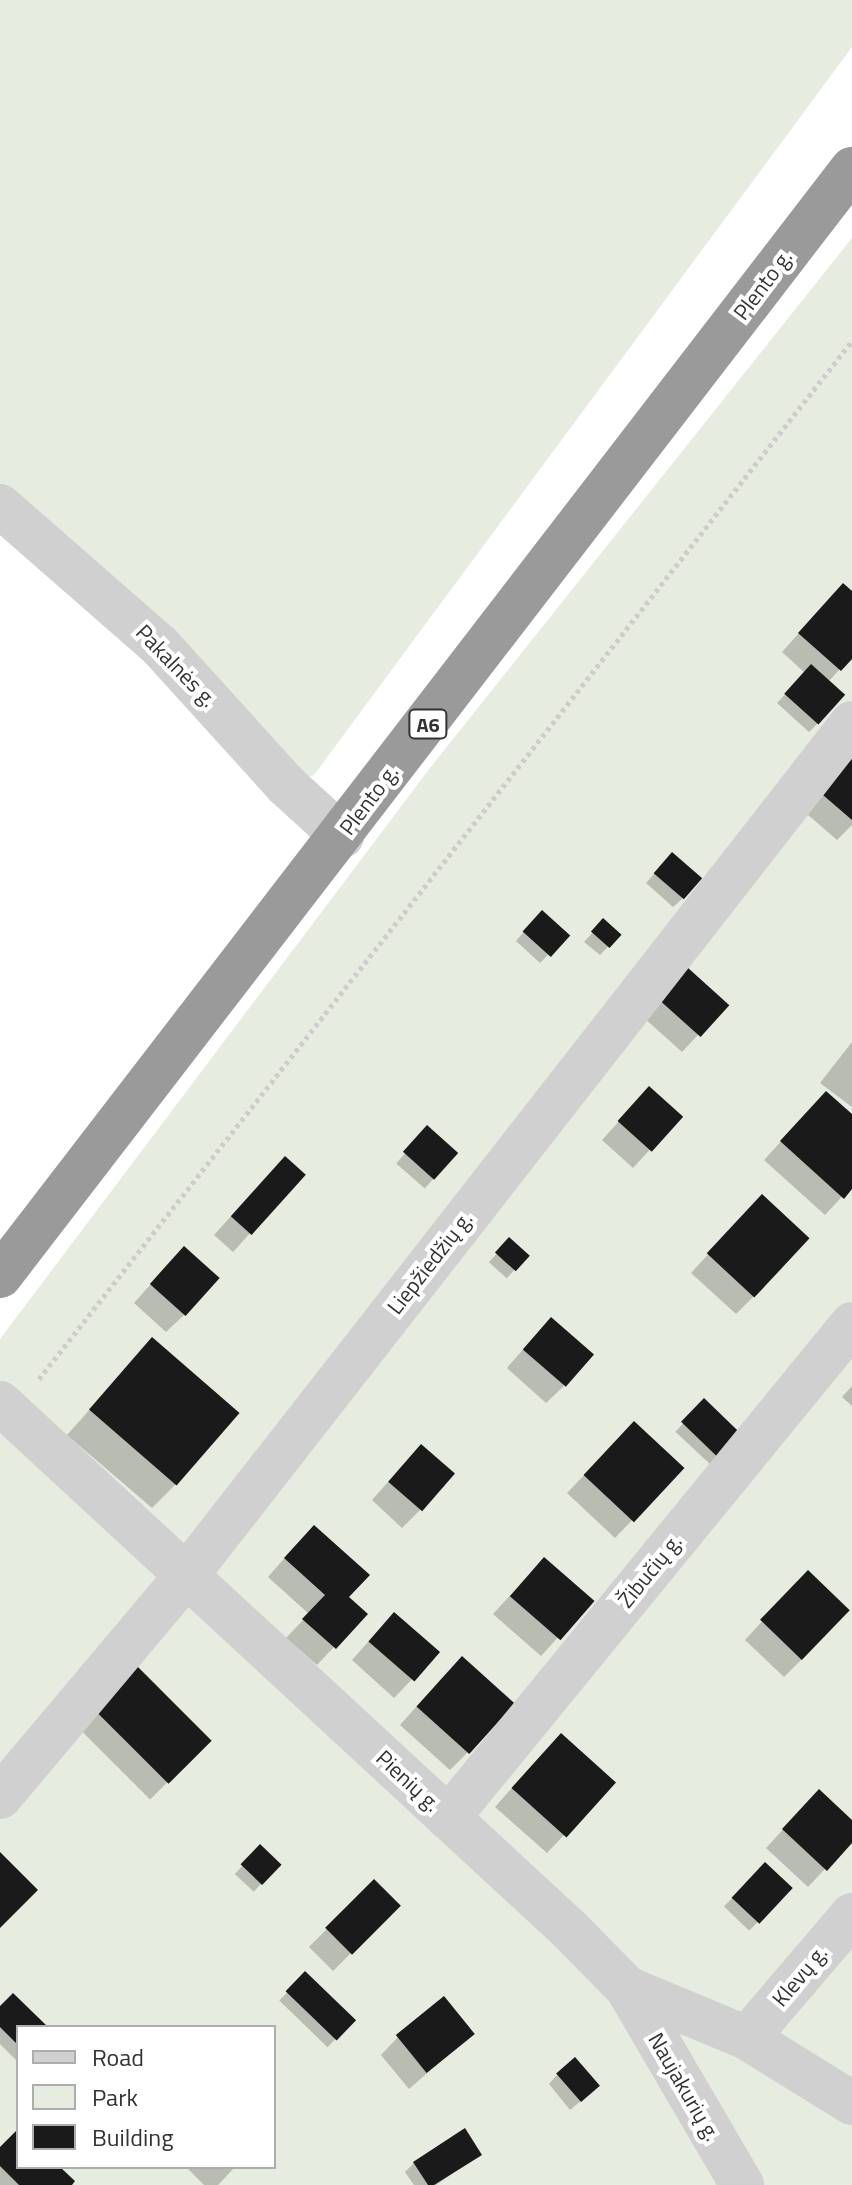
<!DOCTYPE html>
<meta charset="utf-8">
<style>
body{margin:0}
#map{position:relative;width:852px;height:2185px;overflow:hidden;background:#fff;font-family:"Titillium Web",sans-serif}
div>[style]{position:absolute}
.green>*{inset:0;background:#e6ecdf}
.shadow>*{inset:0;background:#0003;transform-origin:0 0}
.building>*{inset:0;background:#1a1a1a;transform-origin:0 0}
.path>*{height:5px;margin-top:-2.5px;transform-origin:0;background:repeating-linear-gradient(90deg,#cdcdcd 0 4px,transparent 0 8px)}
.street>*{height:44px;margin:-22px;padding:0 22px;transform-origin:22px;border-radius:22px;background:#d0d0d0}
.highway>*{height:44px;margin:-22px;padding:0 22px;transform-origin:22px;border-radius:22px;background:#9a9a9a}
span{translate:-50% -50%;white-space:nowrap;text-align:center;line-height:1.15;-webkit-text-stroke:8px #fff;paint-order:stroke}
.shield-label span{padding:2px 6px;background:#fff;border:2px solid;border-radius:6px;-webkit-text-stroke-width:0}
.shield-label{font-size:20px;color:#333;font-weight:700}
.street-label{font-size:22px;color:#333}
.legend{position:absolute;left:16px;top:2025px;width:260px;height:144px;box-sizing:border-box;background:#fff;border:2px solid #adadad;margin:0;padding:10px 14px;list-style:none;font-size:24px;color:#333}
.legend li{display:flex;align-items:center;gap:16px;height:40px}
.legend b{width:40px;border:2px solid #adadad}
</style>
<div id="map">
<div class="green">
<div style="clip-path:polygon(0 0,852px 0,852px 47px,314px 775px,286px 785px,0 509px)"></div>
<div style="clip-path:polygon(evenodd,852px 238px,852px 2185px,0 2185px,0 1339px,430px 768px,852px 238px,18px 2027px,274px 2027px,274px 2167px,18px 2167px,18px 2027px)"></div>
</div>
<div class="shadow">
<div style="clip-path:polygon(852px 594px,852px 656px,828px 682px,818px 723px,809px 732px,777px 703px,805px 673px,782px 652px,825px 604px)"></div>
<div style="clip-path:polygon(852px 748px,852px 825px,837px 840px,800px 808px)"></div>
<div style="clip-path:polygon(672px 854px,682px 899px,673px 907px,646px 883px)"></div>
<div style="clip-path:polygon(533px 921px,567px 935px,540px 963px,516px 941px)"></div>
<div style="clip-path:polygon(595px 930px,619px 935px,600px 955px,584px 942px)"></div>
<div style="clip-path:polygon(669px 987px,726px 1005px,682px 1052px,643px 1017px)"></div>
<div style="clip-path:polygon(852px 1042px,852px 1107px,820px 1083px)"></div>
<div style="clip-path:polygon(632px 1107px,680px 1117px,633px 1168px,602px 1140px)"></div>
<div style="clip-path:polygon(809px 1111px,852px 1117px,852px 1186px,825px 1215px,764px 1160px)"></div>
<div style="left:427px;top:1128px;width:38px;height:47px;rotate:41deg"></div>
<div style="clip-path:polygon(303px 1175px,233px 1252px,214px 1235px,267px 1176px)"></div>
<div style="clip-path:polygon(745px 1214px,754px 1296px,736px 1314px,691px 1273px)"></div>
<div style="left:509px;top:1240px;width:24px;height:30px;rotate:42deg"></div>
<div style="clip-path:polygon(167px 1266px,184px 1315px,166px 1332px,134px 1303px)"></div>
<div style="clip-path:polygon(534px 1337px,564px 1386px,546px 1403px,507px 1368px)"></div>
<div style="clip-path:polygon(152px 1340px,177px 1483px,152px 1508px,67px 1435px)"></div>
<div style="clip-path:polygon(852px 1386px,852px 1406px,842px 1397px)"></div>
<div style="left:704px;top:1401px;width:51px;height:42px;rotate:43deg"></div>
<div style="clip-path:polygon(617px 1441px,682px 1468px,615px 1538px,567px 1493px)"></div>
<div style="clip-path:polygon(404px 1464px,420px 1510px,402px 1528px,372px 1500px)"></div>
<div style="clip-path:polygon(296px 1545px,365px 1614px,317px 1665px,286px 1638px,309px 1614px,268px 1577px)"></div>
<div style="clip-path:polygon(527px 1577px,591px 1601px,541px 1656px,493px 1614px)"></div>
<div style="clip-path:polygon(790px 1591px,802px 1659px,784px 1677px,745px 1640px)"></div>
<div style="clip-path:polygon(377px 1632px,437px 1653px,394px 1698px,352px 1660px)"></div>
<div style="left:136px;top:1668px;width:103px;height:83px;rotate:45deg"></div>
<div style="clip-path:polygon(444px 1676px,468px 1752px,450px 1770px,400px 1725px)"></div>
<div style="clip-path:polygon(543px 1753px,613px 1783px,547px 1853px,495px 1807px)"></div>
<div style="clip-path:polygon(802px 1809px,852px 1823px,852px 1840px,808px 1887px,766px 1848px)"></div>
<div style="left:260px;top:1847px;width:26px;height:37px;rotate:43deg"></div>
<div style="left:765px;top:1864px;width:35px;height:59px;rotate:44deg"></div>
<div style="left:374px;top:1882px;width:34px;height:92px;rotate:45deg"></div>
<div style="left:305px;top:1974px;width:67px;height:37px;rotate:44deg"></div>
<div style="clip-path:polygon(0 2009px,45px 2027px,18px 2027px,18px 2062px,0 2044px)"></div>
<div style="clip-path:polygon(473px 2033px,409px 2089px,381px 2055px,398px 2037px)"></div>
<div style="clip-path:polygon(557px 2075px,588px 2095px,570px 2110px,549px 2084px)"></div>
<div style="clip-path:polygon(18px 2131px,18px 2167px,57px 2167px,69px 2185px,0 2185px,0 2149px)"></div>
<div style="clip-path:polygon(479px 2155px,436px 2185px,414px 2185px,405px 2172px,414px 2163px)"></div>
<div style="clip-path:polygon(186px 2167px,235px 2167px,218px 2185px,204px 2185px)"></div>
</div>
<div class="building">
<div style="clip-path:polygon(843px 583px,852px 591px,852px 659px,841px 671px,798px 633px)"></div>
<div style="left:811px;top:664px;width:46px;height:40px;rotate:42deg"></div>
<div style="clip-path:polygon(852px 746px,852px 820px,816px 789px)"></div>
<div style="left:672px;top:852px;width:40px;height:28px;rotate:41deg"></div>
<div style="left:542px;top:910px;width:38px;height:29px;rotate:42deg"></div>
<div style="left:603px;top:918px;width:25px;height:18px;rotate:42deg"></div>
<div style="left:687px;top:967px;width:57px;height:43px;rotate:42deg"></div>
<div style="left:649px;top:1086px;width:46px;height:47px;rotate:42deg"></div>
<div style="clip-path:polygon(826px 1091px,852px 1114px,852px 1189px,844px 1199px,780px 1141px)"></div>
<div style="left:427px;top:1125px;width:42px;height:36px;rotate:42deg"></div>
<div style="left:285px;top:1156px;width:28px;height:81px;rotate:42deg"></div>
<div style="left:762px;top:1194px;width:65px;height:81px;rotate:43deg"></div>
<div style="left:509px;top:1237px;width:28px;height:21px;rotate:42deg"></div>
<div style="left:184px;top:1246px;width:48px;height:51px;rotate:42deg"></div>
<div style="left:551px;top:1317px;width:57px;height:43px;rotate:41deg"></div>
<div style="left:152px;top:1337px;width:116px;height:96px;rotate:41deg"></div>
<div style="left:704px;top:1398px;width:55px;height:33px;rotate:44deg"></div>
<div style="left:634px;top:1421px;width:69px;height:74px;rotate:43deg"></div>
<div style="left:421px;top:1444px;width:45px;height:50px;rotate:41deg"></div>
<div style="clip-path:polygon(314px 1525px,370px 1575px,349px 1597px,368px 1614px,336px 1649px,302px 1619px,325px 1595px,284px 1558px)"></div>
<div style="left:544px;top:1557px;width:67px;height:52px;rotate:41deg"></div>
<div style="left:808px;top:1570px;width:58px;height:69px;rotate:44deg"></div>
<div style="left:394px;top:1612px;width:61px;height:39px;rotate:41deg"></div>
<div style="left:462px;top:1656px;width:71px;height:68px;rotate:42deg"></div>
<div style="left:136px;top:1665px;width:107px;height:61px;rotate:45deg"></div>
<div style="left:561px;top:1733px;width:74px;height:74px;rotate:42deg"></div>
<div style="clip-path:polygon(819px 1789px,852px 1820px,852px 1843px,827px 1871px,782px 1829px)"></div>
<div style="left:260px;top:1844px;width:30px;height:28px;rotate:44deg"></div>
<div style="clip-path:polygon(0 1852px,38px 1890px,0 1928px)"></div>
<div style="left:765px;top:1862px;width:38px;height:49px;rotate:43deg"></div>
<div style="left:374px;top:1879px;width:38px;height:69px;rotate:45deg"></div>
<div style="left:305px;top:1971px;width:71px;height:28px;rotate:44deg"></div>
<div style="clip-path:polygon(13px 1993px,48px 2027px,18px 2027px,18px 2045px,0 2027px,0 2006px)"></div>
<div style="left:444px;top:1996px;width:49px;height:62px;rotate:51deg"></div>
<div style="left:575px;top:2057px;width:38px;height:25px;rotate:49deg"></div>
<div style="clip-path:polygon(465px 2128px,482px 2155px,434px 2185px,428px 2185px,413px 2162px)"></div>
<div style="clip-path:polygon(18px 2129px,18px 2167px,60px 2167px,75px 2181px,72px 2185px,19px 2185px,0 2166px,0 2147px)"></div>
</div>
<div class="path">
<div style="left:39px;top:1379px;width:1318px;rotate:-51.93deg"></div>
</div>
<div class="street">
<div style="left:0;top:506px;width:213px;rotate:41.2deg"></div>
<div style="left:160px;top:646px;width:188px;rotate:47.8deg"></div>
<div style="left:286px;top:785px;width:76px;rotate:42.3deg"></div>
<div style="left:0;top:1403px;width:775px;rotate:42.75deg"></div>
<div style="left:569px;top:1929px;width:83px;rotate:45.5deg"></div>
<div style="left:627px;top:1988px;width:130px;rotate:22.6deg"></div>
<div style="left:747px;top:2038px;width:123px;rotate:31.8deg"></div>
<div style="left:0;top:1797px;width:289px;rotate:-49.9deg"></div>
<div style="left:186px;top:1576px;width:1082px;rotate:-52.02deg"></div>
<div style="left:448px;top:1818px;width:638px;rotate:-50.72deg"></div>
<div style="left:627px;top:1988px;width:228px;rotate:59.7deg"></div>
<div style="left:747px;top:2038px;width:162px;rotate:-49.5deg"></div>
</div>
<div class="highway">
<div style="left:0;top:1276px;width:1397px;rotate:-52.42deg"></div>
</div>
<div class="shield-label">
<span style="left:428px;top:724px">A6</span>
</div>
<div class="street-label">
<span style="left:763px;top:285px;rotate:-53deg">Plento g.</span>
<span style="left:176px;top:666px;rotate:46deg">Pakalnės g.</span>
<span style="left:369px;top:800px;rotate:-53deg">Plento g.</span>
<span style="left:430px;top:1263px;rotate:-52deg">Liepžiedžių g.</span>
<span style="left:650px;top:1571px;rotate:-51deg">Žibučių g.</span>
<span style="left:408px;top:1781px;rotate:43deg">Pienių g.</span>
<span style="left:800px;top:1976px;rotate:-50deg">Klevų g.</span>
<span style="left:684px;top:2087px;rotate:60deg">Naujakurių g.</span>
</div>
<ul class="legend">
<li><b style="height:10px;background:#d0d0d0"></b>Road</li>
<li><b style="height:22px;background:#e6ecdf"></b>Park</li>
<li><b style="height:22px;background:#1a1a1a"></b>Building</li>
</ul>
</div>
